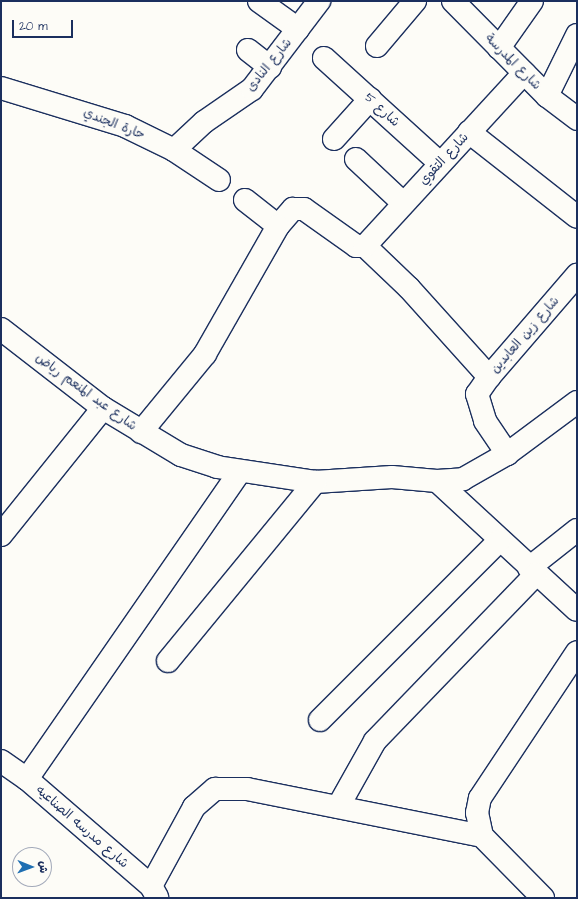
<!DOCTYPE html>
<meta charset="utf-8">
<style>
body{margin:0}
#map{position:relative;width:578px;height:899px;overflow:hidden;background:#fdfcf7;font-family:"Architects Daughter","Playpen Sans Arabic",sans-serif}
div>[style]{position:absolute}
.roads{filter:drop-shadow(1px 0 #1b2f5e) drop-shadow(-1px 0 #1b2f5e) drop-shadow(0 1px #1b2f5e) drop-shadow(0 -1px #1b2f5e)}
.minor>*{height:22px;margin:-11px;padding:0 11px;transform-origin:11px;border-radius:11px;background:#fdfcf7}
span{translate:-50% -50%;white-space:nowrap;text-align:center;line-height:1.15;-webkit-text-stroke:3px #fdfcf7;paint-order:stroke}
.street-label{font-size:13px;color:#1b2f5e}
.frame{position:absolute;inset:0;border:2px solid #1b2f5e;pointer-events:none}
.north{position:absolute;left:12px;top:847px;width:40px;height:40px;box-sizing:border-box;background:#fdfcf7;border:1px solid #a3aaba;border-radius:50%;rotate:91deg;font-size:11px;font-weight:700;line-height:16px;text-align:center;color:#1b2f5e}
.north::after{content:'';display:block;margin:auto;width:14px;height:18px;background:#1f6fb2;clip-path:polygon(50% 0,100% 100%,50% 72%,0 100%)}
.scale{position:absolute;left:12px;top:20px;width:61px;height:18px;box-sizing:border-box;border:2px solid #1b2f5e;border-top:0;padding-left:5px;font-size:12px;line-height:14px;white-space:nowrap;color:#1b2f5e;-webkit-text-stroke:3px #fdfcf7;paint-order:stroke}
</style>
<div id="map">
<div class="roads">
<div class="minor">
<div style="left:259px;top:1px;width:48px;rotate:35.7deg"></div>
<div style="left:453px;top:1px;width:134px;rotate:45.3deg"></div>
<div style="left:547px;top:96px;width:38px;rotate:37deg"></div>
<div style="left:377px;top:46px;width:59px;rotate:-49.8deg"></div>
<div style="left:499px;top:48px;width:57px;rotate:-54.9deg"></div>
<div style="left:248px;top:50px;width:28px;rotate:38deg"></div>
<div style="left:324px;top:58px;width:156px;rotate:42.2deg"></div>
<div style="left:1px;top:88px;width:130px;rotate:17deg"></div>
<div style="left:125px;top:126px;width:55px;rotate:26.1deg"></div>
<div style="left:174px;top:150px;width:54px;rotate:33.7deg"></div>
<div style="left:547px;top:96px;width:68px;rotate:-63.8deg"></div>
<div style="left:469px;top:132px;width:137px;rotate:38.2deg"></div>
<div style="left:334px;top:139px;width:54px;rotate:-48deg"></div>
<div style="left:174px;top:150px;width:41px;rotate:-43deg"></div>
<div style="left:204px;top:122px;width:58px;rotate:-34.5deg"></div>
<div style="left:252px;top:89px;width:111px;rotate:-52.7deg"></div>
<div style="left:356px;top:159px;width:64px;rotate:43.1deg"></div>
<div style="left:245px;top:200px;width:42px;rotate:38.2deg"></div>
<div style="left:278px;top:226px;width:23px;rotate:-49deg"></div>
<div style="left:293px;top:209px;width:11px"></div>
<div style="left:304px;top:209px;width:64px;rotate:35.4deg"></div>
<div style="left:356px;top:246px;width:9px"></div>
<div style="left:365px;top:246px;width:61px;rotate:43.7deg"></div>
<div style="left:409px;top:288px;width:120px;rotate:48deg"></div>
<div style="left:489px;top:377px;width:21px;rotate:125deg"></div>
<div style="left:477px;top:394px;width:28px;rotate:73deg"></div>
<div style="left:485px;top:421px;width:40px;rotate:56deg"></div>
<div style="left:365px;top:246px;width:235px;rotate:-47.4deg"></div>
<div style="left:1px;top:329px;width:129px;rotate:37.8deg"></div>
<div style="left:103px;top:408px;width:91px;rotate:31.1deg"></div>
<div style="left:181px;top:455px;width:38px;rotate:18deg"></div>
<div style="left:217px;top:467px;width:99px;rotate:8.7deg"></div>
<div style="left:315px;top:482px;width:77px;rotate:-3.7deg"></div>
<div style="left:392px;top:477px;width:45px;rotate:5.1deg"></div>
<div style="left:437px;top:481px;width:26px;rotate:-4deg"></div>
<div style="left:463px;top:479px;width:51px;rotate:-29.6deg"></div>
<div style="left:507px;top:454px;width:87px;rotate:-36.6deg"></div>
<div style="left:489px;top:377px;width:135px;rotate:-49.2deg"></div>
<div style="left:141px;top:432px;width:101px;rotate:-50.6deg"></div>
<div style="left:205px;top:354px;width:147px;rotate:-60.3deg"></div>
<div style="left:437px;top:481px;width:190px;rotate:42.7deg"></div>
<div style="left:1px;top:535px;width:163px;rotate:-51.2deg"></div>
<div style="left:529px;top:568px;width:61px;rotate:-38.4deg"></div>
<div style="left:168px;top:661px;width:232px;rotate:-50.6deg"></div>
<div style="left:320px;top:720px;width:253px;rotate:-45deg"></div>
<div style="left:1px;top:761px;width:32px;rotate:35deg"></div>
<div style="left:27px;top:779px;width:164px;rotate:40.8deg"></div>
<div style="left:151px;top:886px;width:13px;rotate:61deg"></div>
<div style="left:27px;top:779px;width:374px;rotate:-55.3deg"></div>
<div style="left:338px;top:807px;width:76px;rotate:-60.7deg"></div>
<div style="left:375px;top:741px;width:232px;rotate:-46deg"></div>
<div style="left:151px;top:886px;width:90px;rotate:-61.4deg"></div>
<div style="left:194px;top:807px;width:28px;rotate:-41deg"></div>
<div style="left:215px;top:789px;width:32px"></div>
<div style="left:247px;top:789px;width:240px;rotate:11.3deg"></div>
<div style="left:543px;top:898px;width:87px;rotate:-134.5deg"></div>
<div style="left:482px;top:836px;width:24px;rotate:-102deg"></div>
<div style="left:477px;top:813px;width:15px;rotate:-79deg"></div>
<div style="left:480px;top:798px;width:175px;rotate:-56.4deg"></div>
</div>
</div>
<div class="street-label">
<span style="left:513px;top:62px;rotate:45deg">شارع المدرسة</span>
<span style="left:269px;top:65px;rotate:-51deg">شارع النادى</span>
<span style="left:382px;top:110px;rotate:43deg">شارع 5</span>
<span style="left:114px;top:124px;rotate:21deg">حارة الجندي</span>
<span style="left:444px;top:159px;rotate:-47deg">شارع التقوي</span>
<span style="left:525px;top:335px;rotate:-49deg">شارع زين العابدين</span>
<span style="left:86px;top:392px;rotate:36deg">شارع عبد المنعم رياض</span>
<span style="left:82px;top:827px;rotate:41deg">شارع مدرسه الصناعيه</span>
</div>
<div class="frame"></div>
<div class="north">ش</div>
<div class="scale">20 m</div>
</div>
